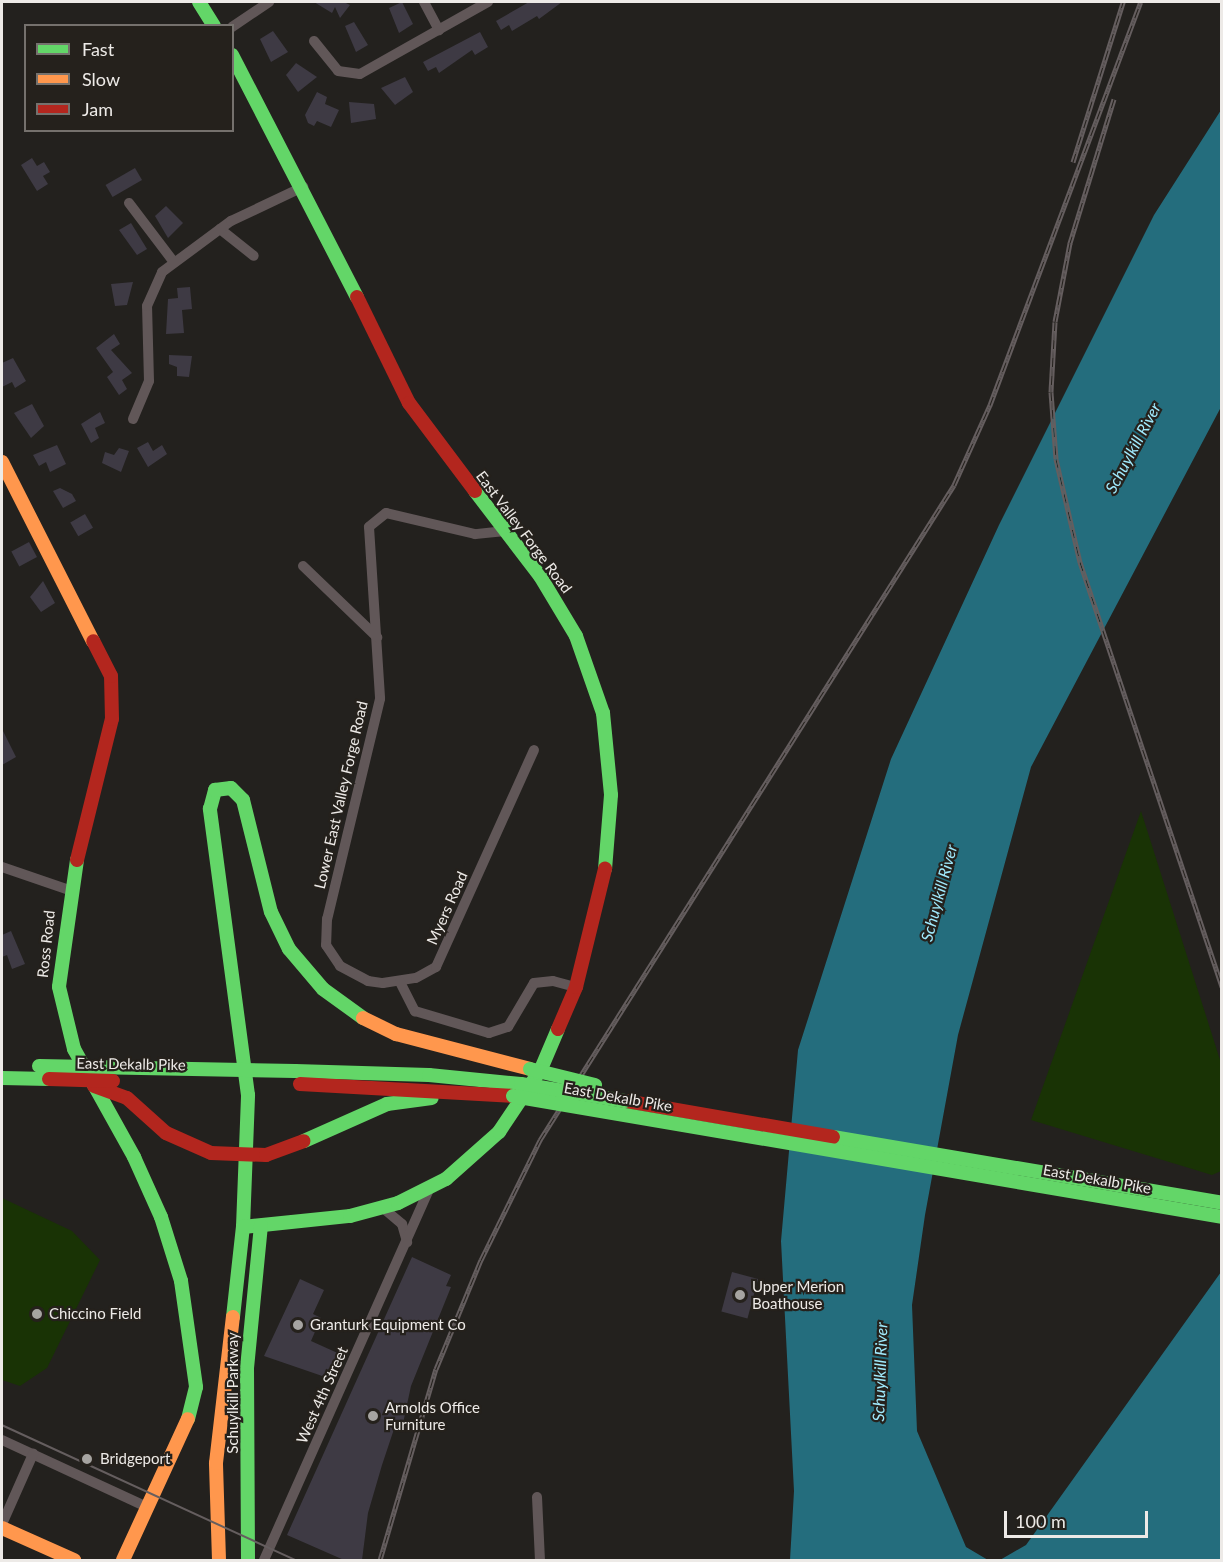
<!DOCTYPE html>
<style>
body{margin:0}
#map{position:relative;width:1223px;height:1562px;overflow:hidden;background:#23211e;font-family:Lato,sans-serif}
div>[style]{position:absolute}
.green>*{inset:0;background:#193305}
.water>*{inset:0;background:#246d7d}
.building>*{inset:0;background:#3e3a44;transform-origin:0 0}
.street>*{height:10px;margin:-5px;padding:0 5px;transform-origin:5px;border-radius:5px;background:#615758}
.fast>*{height:14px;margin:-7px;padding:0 7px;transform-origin:7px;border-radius:7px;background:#63d668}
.slow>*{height:14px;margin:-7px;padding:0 7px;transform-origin:7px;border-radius:7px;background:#ff974d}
.jam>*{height:14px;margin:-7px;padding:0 7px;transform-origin:7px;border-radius:7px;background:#b3261e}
.tram>*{height:1.5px;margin:-0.75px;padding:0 0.75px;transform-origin:0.75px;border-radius:0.75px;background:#655e5f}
.rail>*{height:5px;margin-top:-2.5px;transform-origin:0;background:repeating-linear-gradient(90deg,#25211c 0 9px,#655e5f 0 18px);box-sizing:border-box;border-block:2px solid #655e5f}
.fast-bridge>*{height:14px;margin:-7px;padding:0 7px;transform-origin:7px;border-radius:7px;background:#63d668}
.jam-bridge>*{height:14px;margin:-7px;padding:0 7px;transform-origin:7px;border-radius:7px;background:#b3261e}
.dots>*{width:16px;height:16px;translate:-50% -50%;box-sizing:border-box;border:3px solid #25211c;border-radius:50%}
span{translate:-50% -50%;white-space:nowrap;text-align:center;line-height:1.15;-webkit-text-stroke:4.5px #25211c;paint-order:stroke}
.street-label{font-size:15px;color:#edeae7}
.poi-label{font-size:15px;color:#edeae7}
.left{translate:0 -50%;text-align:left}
.water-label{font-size:16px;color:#a1ebfe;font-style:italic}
.frame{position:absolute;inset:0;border:3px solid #edeae7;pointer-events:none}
.legend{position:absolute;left:24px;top:24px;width:210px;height:108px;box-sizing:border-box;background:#25211c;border:2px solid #75716d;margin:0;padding:8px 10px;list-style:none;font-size:18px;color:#edeae7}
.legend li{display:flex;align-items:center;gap:12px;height:30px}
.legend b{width:30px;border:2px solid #75716d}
.scale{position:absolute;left:1004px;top:1511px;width:144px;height:27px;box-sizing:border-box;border:3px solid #edeae7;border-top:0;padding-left:8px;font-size:18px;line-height:21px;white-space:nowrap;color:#edeae7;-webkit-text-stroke:4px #25211c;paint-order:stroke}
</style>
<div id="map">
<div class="green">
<div style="clip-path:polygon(1141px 811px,1221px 1063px,1221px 1171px,1212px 1175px,1031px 1120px)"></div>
<div style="clip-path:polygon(2px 1198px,72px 1231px,100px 1260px,47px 1368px,20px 1386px,2px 1380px)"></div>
</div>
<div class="water">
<div style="clip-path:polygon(1221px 110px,1221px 407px,1031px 767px,958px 1035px,925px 1215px,912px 1305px,917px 1431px,966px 1547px,988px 1560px,790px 1560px,794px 1491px,781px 1241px,798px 1050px,891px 759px,999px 525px,1154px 215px)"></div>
<div style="clip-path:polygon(1221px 1272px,1221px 1560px,1000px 1560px,1026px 1545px)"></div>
</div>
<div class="building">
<div style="clip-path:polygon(314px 2px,344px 2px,350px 5px,340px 18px,335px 7px,332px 13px)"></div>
<div style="clip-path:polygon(402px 2px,413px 24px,399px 33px,389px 8px)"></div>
<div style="clip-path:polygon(529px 2px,562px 2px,539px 19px,537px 16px,512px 31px,509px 25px,501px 30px,496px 21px)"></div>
<div style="clip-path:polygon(354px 22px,368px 45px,356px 52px,345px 26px)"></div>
<div style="clip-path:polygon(273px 31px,288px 52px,271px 62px,260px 39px)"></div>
<div style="clip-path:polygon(480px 32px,488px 47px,475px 55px,472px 50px,439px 73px,436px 67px,428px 71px,423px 62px)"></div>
<div style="clip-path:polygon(296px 63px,317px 77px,298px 92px,286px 75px)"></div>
<div style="clip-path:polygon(405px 77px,413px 92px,395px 105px,381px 88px)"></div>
<div style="clip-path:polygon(317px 92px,327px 97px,325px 104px,339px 110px,331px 127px,317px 121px,314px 126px,308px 123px,305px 115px)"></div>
<div style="clip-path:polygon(349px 102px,374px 104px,376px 119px,351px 123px)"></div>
<div style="clip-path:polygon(32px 158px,37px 166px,44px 162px,50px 172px,43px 176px,48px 184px,37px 191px,21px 165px)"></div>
<div style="left:135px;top:168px;width:14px;height:34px;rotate:60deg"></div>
<div style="clip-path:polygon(166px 206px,183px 223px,168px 238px,155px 216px)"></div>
<div style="clip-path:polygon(131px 223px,147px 249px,137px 255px,119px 230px)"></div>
<div style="clip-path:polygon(133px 282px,127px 305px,115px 306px,111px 284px)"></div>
<div style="clip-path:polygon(190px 287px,192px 309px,182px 310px,184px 333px,166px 334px,168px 299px,178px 298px,177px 288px)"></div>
<div style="clip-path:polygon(114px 334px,120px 344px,111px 350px,132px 373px,122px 380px,127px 389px,119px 395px,107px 377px,113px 372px,96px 348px)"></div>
<div style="clip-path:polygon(169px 355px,192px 356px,189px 377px,177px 376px,177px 367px,169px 364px)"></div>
<div style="clip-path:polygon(13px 358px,26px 381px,15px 388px,12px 382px,2px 387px,2px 363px)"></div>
<div style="clip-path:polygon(32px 404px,44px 426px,31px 438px,14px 413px)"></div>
<div style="clip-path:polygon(100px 412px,105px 423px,95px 428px,99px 438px,91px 443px,81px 424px)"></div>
<div style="clip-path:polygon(148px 442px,153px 451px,162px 445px,167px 454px,148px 467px,137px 448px)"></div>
<div style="clip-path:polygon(57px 445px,66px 464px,50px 472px,46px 462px,39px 466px,33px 455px)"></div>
<div style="clip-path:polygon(119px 448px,129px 451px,121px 472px,102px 463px,105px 452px,114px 455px)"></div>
<div style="clip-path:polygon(60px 488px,72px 494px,76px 501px,63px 508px,53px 491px)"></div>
<div style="left:85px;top:514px;width:16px;height:17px;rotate:60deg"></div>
<div style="left:29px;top:542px;width:17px;height:20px;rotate:62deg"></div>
<div style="clip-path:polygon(43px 581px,55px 603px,41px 612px,30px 597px)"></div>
<div style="clip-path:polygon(2px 729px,16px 757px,2px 765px)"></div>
<div style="clip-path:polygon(11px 931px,25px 964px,12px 969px,7px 955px,2px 957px,2px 935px)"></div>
<div style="clip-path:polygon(412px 1257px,451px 1275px,446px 1286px,451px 1287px,411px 1386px,402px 1428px,395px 1426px,382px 1465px,368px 1513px,362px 1560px,344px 1560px,287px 1535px)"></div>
<div style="left:732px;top:1272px;width:27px;height:41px;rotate:15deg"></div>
<div style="clip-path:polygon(300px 1279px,324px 1290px,313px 1314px,321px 1318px,311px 1341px,342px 1355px,331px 1379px,264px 1356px)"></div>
</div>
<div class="street">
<div style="left:424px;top:2px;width:32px;rotate:62deg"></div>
<div style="left:232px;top:27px;width:45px;rotate:-34deg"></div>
<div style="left:314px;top:41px;width:38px;rotate:51deg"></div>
<div style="left:338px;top:71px;width:22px;rotate:8deg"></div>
<div style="left:360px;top:74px;width:147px;rotate:-29.4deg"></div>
<div style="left:129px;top:203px;width:73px;rotate:52.8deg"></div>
<div style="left:220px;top:229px;width:43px;rotate:38.5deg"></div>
<div style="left:133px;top:419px;width:41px;rotate:-67.2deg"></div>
<div style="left:149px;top:381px;width:75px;rotate:-91.5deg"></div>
<div style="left:147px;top:306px;width:37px;rotate:-66deg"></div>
<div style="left:162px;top:272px;width:86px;rotate:-36.5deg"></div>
<div style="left:231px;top:221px;width:80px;rotate:-25.3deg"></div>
<div style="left:505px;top:531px;width:30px;rotate:174deg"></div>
<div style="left:475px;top:534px;width:91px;rotate:-166.7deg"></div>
<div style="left:386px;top:513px;width:22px;rotate:141deg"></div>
<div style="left:369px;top:527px;width:172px;rotate:86.3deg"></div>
<div style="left:380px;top:699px;width:226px;rotate:103.5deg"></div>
<div style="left:327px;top:919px;width:26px;rotate:92deg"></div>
<div style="left:326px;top:945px;width:25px;rotate:56deg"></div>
<div style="left:340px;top:966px;width:32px;rotate:28deg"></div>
<div style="left:368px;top:981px;width:15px;rotate:8deg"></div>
<div style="left:383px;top:983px;width:33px;rotate:-9deg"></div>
<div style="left:416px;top:978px;width:23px;rotate:-29deg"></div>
<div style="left:436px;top:967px;width:238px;rotate:-65.7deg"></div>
<div style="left:303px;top:566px;width:103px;rotate:43.8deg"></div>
<div style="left:2px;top:867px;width:71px;rotate:18.9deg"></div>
<div style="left:400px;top:982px;width:33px;rotate:63deg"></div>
<div style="left:415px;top:1011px;width:77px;rotate:16.6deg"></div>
<div style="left:489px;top:1033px;width:20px;rotate:-18deg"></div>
<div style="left:508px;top:1027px;width:51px;rotate:-59.4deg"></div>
<div style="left:534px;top:983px;width:19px;rotate:-6deg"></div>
<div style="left:553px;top:981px;width:24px;rotate:15deg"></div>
<div style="left:383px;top:1208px;width:25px;rotate:40deg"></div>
<div style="left:402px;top:1224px;width:19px;rotate:74deg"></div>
<div style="left:2px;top:1440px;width:160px;rotate:24.8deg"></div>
<div style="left:537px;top:1497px;width:63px;rotate:87.3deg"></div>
<div style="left:2px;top:1524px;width:77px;rotate:-66.1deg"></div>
<div style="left:264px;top:1560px;width:407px;rotate:-66deg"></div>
</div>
<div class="fast">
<div style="left:199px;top:2px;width:28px;rotate:58deg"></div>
<div style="left:232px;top:55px;width:272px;rotate:62.7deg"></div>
<div style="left:475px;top:491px;width:107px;rotate:52.6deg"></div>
<div style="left:540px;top:576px;width:70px;rotate:59deg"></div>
<div style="left:576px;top:636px;width:82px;rotate:70.7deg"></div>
<div style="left:603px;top:713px;width:82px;rotate:84.4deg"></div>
<div style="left:611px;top:795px;width:74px;rotate:94.6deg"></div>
<div style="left:77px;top:860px;width:128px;rotate:98.1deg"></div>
<div style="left:59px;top:987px;width:64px;rotate:76.4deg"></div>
<div style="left:74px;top:1049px;width:124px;rotate:60.9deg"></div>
<div style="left:134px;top:1157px;width:66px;rotate:65.8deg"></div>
<div style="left:161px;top:1217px;width:67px;rotate:72.6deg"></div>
<div style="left:181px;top:1281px;width:107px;rotate:81.9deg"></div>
<div style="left:196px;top:1387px;width:33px;rotate:104deg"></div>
<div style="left:295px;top:1071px;width:134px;rotate:1.7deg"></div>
<div style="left:429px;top:1075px;width:92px;rotate:5.6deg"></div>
<div style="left:2px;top:1078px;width:47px;rotate:1.2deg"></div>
<div style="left:833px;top:1137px;width:395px;rotate:9.6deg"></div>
<div style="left:304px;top:1141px;width:91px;rotate:-24deg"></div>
<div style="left:387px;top:1104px;width:45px;rotate:-7.6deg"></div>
<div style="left:243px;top:1227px;width:132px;rotate:-87.8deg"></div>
<div style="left:248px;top:1095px;width:289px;rotate:-97.6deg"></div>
<div style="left:210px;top:809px;width:20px;rotate:-75deg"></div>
<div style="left:215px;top:790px;width:16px;rotate:-7deg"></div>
<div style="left:231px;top:788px;width:17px;rotate:45deg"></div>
<div style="left:243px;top:800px;width:115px;rotate:76deg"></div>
<div style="left:271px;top:912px;width:41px;rotate:64.1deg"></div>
<div style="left:289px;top:949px;width:52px;rotate:49.6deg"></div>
<div style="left:323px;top:989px;width:49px;rotate:35.9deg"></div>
<div style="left:233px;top:1317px;width:91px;rotate:-83.7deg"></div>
<div style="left:243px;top:1227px;width:108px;rotate:-5.9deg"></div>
<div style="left:350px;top:1216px;width:50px;rotate:-15.2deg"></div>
<div style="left:398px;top:1203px;width:54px;rotate:-26.6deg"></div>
<div style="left:446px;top:1179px;width:71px;rotate:-41.6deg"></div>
<div style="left:499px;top:1132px;width:76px;rotate:-56.3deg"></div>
<div style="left:541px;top:1069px;width:43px;rotate:-67deg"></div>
<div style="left:248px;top:1560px;width:192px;rotate:-90.3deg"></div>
<div style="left:247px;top:1368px;width:143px;rotate:-84.4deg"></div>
</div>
<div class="slow">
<div style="left:2px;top:462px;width:201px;rotate:63.1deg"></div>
<div style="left:363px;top:1018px;width:37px;rotate:26deg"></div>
<div style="left:396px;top:1034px;width:138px;rotate:14.6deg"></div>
<div style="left:2px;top:1528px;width:79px;rotate:24deg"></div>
<div style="left:123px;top:1560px;width:155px;rotate:-65.3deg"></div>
<div style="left:219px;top:1560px;width:97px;rotate:-91.8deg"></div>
<div style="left:216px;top:1463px;width:147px;rotate:-83.4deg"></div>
</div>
<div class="jam">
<div style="left:357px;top:297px;width:118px;rotate:63.9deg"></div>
<div style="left:409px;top:403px;width:110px;rotate:53.1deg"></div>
<div style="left:77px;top:860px;width:145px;rotate:-76.1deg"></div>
<div style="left:112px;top:719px;width:43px;rotate:-91.3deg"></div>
<div style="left:111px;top:676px;width:39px;rotate:-117deg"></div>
<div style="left:558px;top:1029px;width:46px;rotate:-66.8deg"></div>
<div style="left:576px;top:987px;width:122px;rotate:-76.2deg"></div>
<div style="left:300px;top:1084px;width:213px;rotate:3.2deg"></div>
<div style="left:94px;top:1086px;width:35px;rotate:20deg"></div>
<div style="left:127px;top:1098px;width:52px;rotate:41.9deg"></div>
<div style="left:166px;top:1133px;width:49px;rotate:24deg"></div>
<div style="left:625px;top:1101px;width:211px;rotate:9.8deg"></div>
</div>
<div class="tram">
<div style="left:2px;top:1425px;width:323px;rotate:24.7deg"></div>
</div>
<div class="rail">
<div style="left:1114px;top:99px;width:151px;rotate:107deg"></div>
<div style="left:1070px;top:243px;width:80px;rotate:100.8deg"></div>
<div style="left:1055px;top:322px;width:70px;rotate:93.3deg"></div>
<div style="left:1051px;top:392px;width:67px;rotate:85.7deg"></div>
<div style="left:1056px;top:459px;width:106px;rotate:76.9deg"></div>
<div style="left:1080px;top:562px;width:448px;rotate:71.5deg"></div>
<div style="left:1073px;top:162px;width:168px;rotate:-72.6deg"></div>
<div style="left:380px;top:1560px;width:199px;rotate:-73.7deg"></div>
<div style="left:436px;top:1369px;width:118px;rotate:-67.6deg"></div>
<div style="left:481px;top:1260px;width:134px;rotate:-63.8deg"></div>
<div style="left:540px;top:1140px;width:775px;rotate:-57.7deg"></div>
<div style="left:954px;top:485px;width:88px;rotate:-65.8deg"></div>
<div style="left:990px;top:405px;width:430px;rotate:-69.5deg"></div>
</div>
<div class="fast-bridge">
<div style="left:39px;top:1066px;width:256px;rotate:1.1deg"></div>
<div style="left:530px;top:1069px;width:67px;rotate:13.8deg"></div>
<div style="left:521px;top:1084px;width:105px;rotate:9.3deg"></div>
<div style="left:513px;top:1096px;width:719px;rotate:9.68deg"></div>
</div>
<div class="jam-bridge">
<div style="left:49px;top:1079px;width:64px;rotate:1.8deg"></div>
<div style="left:211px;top:1153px;width:55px;rotate:2.1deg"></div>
<div style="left:266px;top:1155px;width:40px;rotate:-20.2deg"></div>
</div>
<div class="dots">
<div style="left:740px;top:1295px;background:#a6a4a1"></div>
<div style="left:37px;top:1314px;background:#a6a4a1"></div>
<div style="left:298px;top:1325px;background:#a6a4a1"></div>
<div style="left:373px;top:1416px;background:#a6a4a1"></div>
<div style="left:87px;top:1459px;background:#a6a4a1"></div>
</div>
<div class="street-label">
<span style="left:524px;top:532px;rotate:53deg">East Valley Forge Road</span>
<span style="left:341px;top:795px;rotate:-77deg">Lower East Valley Forge Road</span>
<span style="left:447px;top:908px;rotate:-66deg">Myers Road</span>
<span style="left:46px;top:944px;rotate:-84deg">Ross Road</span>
<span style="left:131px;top:1064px;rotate:1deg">East Dekalb Pike</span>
<span style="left:618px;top:1097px;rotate:10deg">East Dekalb Pike</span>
<span style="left:1097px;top:1179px;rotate:10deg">East Dekalb Pike</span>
<span style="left:233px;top:1393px;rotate:-90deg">Schuylkill Parkway</span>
<span style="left:322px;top:1395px;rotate:-66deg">West 4th Street</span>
</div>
<div class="poi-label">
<span class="left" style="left:752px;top:1295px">Upper Merion<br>Boathouse</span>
<span class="left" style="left:49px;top:1314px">Chiccino Field</span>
<span class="left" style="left:310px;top:1325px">Granturk Equipment Co</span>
<span class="left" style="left:385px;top:1416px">Arnolds Office<br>Furniture</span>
<span class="left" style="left:100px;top:1459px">Bridgeport</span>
</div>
<div class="water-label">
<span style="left:1133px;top:448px;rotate:-62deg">Schuylkill River</span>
<span style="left:939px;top:893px;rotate:-75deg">Schuylkill River</span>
<span style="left:880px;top:1372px;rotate:-88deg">Schuylkill River</span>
</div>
<div class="frame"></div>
<ul class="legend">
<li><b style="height:8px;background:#63d668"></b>Fast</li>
<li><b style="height:8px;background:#ff974d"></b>Slow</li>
<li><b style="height:8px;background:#b3261e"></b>Jam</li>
</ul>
<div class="scale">100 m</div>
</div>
